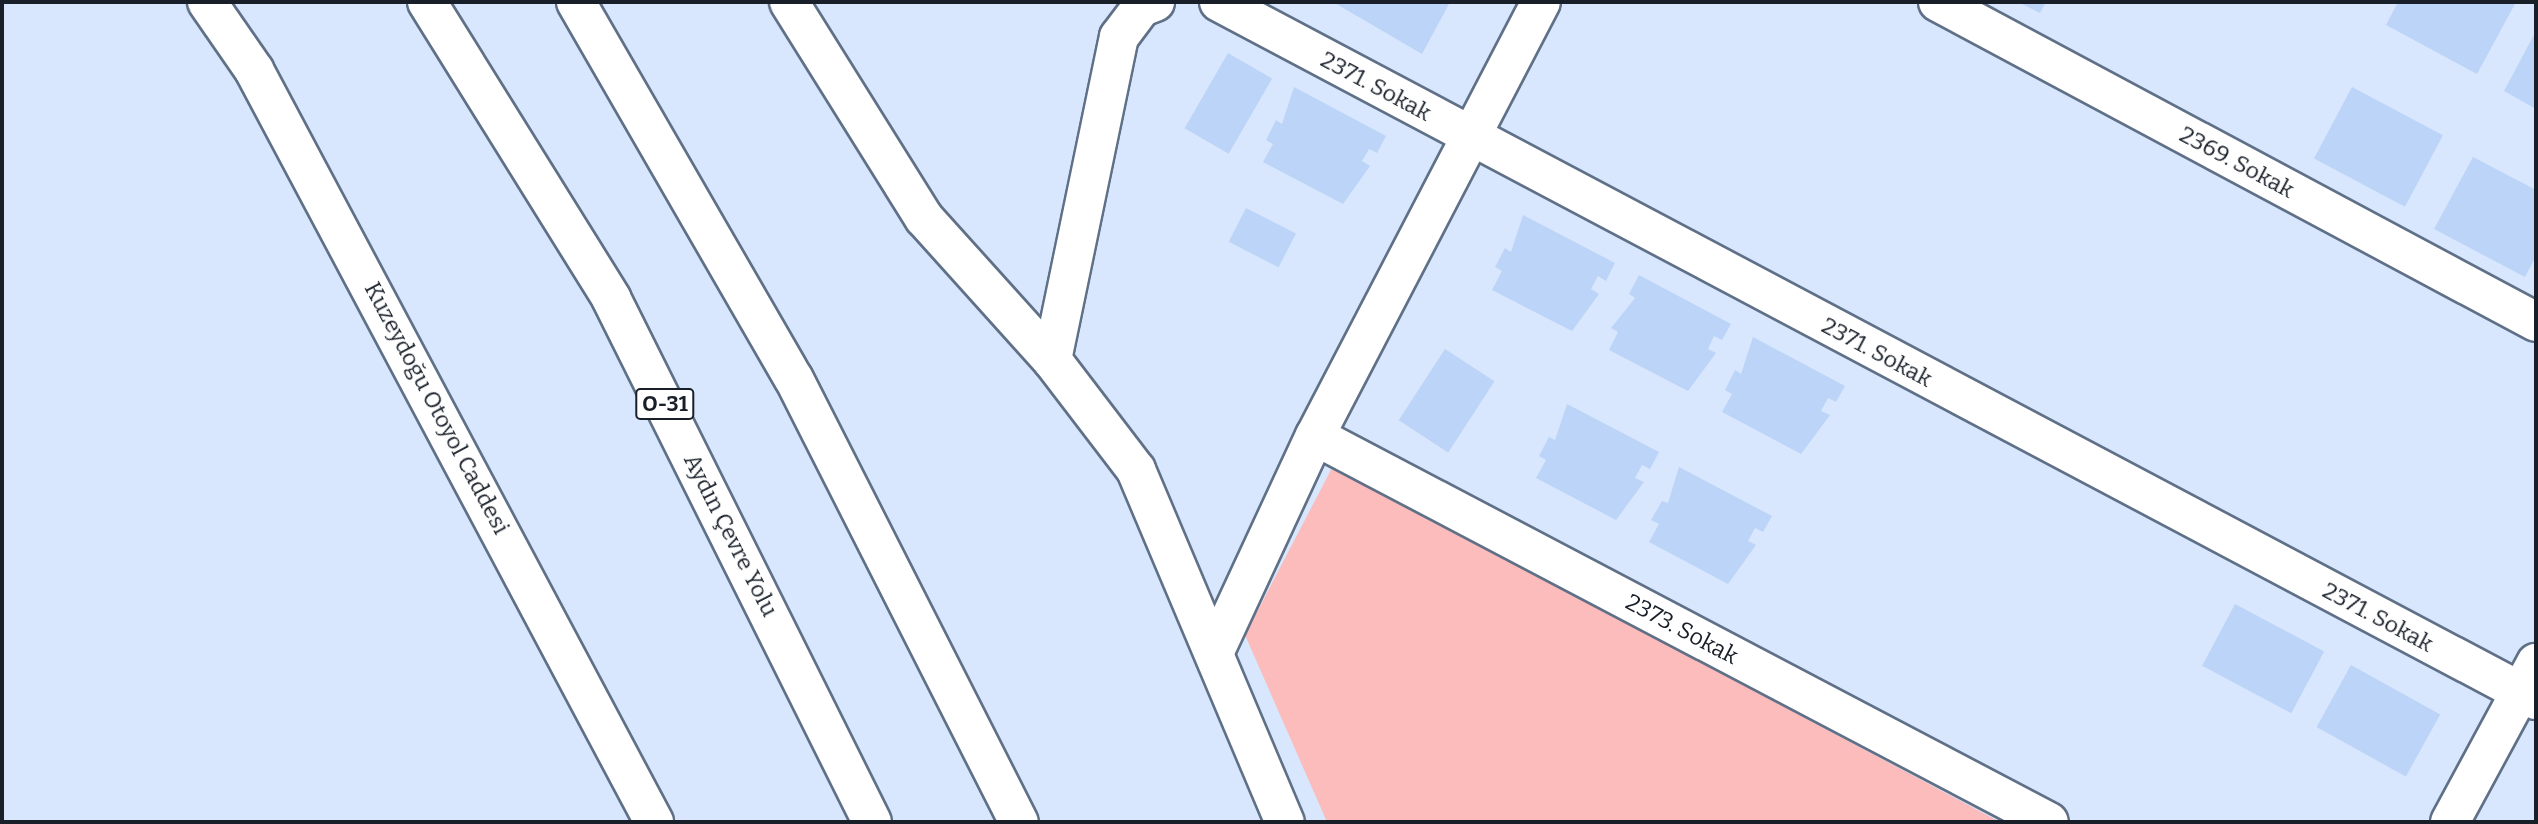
<!DOCTYPE html>
<meta charset="utf-8">
<style>
body{margin:0}
#map{position:relative;width:2538px;height:824px;overflow:hidden;background:#d8e7fd;font-family:Bitter,serif}
div>[style]{position:absolute}
.green>*{inset:0;background:#fbbcbb}
.building>*{inset:0;background:#bbd4f7;transform-origin:0 0}
.roads{filter:drop-shadow(2px 0 #5f7087) drop-shadow(-2px 0 #5f7087) drop-shadow(0 2px #5f7087) drop-shadow(0 -2px #5f7087)}
.street>*{height:38px;margin:-19px;padding:0 19px;transform-origin:19px;border-radius:19px;background:#fff}
.secondary>*{height:38px;margin:-19px;padding:0 19px;transform-origin:19px;border-radius:19px;background:#fff}
.highway>*{height:38px;margin:-19px;padding:0 19px;transform-origin:19px;border-radius:19px;background:#fff}
span{translate:-50% -50%;white-space:nowrap;text-align:center;line-height:1.15;-webkit-text-stroke:5px #fff;paint-order:stroke}
.shield-label span{padding:2px 5px;background:#fff;border:2px solid;border-radius:5px;-webkit-text-stroke-width:0}
.shield-label{font-size:21px;color:#181f29;font-weight:700}
.street-label{font-size:23px;color:#181f29}
.frame{position:absolute;inset:0;border:4px solid #181f29;pointer-events:none}
</style>
<div id="map">
<div class="green">
<div style="clip-path:polygon(1333px 466px,2000px 822px,1327px 822px,1245px 635px)"></div>
</div>
<div class="building">
<div style="clip-path:polygon(1333px 2px,1450px 2px,1422px 54px)"></div>
<div style="clip-path:polygon(2018px 2px,2046px 2px,2040px 13px)"></div>
<div style="clip-path:polygon(2398px 2px,2516px 2px,2477px 74px,2386px 25px)"></div>
<div style="clip-path:polygon(2536px 31px,2536px 109px,2504px 91px)"></div>
<div style="left:1228px;top:53px;width:51px;height:87px;rotate:30deg"></div>
<div style="clip-path:polygon(1294px 87px,1386px 136px,1377px 153px,1369px 149px,1362px 161px,1370px 166px,1343px 204px,1263px 162px,1273px 144px,1266px 140px,1276px 120px,1282px 124px)"></div>
<div style="left:2352px;top:87px;width:103px;height:81px;rotate:28deg"></div>
<div style="clip-path:polygon(2473px 157px,2536px 190px,2536px 256px,2525px 277px,2434px 229px)"></div>
<div style="left:1246px;top:208px;width:56px;height:38px;rotate:27deg"></div>
<div style="clip-path:polygon(1523px 215px,1615px 263px,1606px 281px,1598px 276px,1591px 289px,1599px 294px,1572px 331px,1492px 290px,1502px 271px,1495px 267px,1505px 248px,1511px 252px)"></div>
<div style="clip-path:polygon(1639px 275px,1731px 324px,1722px 340px,1714px 336px,1708px 349px,1716px 353px,1688px 391px,1609px 350px,1618px 332px,1611px 328px,1635px 298px,1629px 294px)"></div>
<div style="clip-path:polygon(1753px 337px,1845px 386px,1836px 402px,1828px 398px,1821px 411px,1830px 415px,1801px 454px,1722px 412px,1732px 394px,1725px 390px,1735px 370px,1741px 374px)"></div>
<div style="left:1445px;top:349px;width:59px;height:85px;rotate:33deg"></div>
<div style="clip-path:polygon(1567px 404px,1659px 452px,1650px 469px,1642px 465px,1635px 478px,1644px 482px,1616px 520px,1536px 478px,1546px 460px,1539px 456px,1549px 437px,1555px 440px)"></div>
<div style="clip-path:polygon(1679px 467px,1772px 516px,1763px 532px,1755px 528px,1748px 541px,1756px 545px,1728px 584px,1649px 542px,1659px 524px,1651px 520px,1662px 501px,1668px 503px)"></div>
<div style="left:2235px;top:604px;width:101px;height:70px;rotate:28deg"></div>
<div style="left:2351px;top:665px;width:102px;height:71px;rotate:29deg"></div>
</div>
<div class="roads">
<div class="street">
<div style="left:207px;top:2px;width:83px;rotate:55.3deg"></div>
<div style="left:254px;top:70px;width:852px;rotate:61.99deg"></div>
<div style="left:1219px;top:2px;width:1491px;rotate:27.92deg"></div>
<div style="left:1938px;top:2px;width:678px;rotate:28.15deg"></div>
<div style="left:1052px;top:360px;width:330px;rotate:-78.3deg"></div>
<div style="left:1119px;top:37px;width:38px;rotate:-53deg"></div>
<div style="left:1142px;top:7px;width:14px;rotate:-21deg"></div>
<div style="left:1315px;top:436px;width:829px;rotate:27.74deg"></div>
<div style="left:1215px;top:651px;width:237px;rotate:-65.1deg"></div>
<div style="left:1315px;top:436px;width:489px;rotate:-62.5deg"></div>
<div style="left:2450px;top:822px;width:181px;rotate:-61.6deg"></div>
</div>
<div class="secondary">
<div style="left:789px;top:2px;width:255px;rotate:58deg"></div>
<div style="left:924px;top:218px;width:191px;rotate:48deg"></div>
<div style="left:1052px;top:360px;width:138px;rotate:52.6deg"></div>
<div style="left:1136px;top:470px;width:382px;rotate:67.1deg"></div>
</div>
<div class="highway">
<div style="left:427px;top:2px;width:349px;rotate:58.1deg"></div>
<div style="left:611px;top:298px;width:585px;rotate:63.52deg"></div>
<div style="left:576px;top:2px;width:435px;rotate:60deg"></div>
<div style="left:794px;top:379px;width:497px;rotate:63.1deg"></div>
</div>
</div>
<div class="shield-label">
<span style="left:665px;top:404px">O-31</span>
</div>
<div class="street-label">
<span style="left:1376px;top:86px;rotate:28deg">2371. Sokak</span>
<span style="left:2237px;top:162px;rotate:28deg">2369. Sokak</span>
<span style="left:1877px;top:352px;rotate:28deg">2371. Sokak</span>
<span style="left:437px;top:408px;rotate:62deg">Kuzeydoğu Otoyol Caddesi</span>
<span style="left:731px;top:535px;rotate:63deg">Aydın Çevre Yolu</span>
<span style="left:2378px;top:617px;rotate:28deg">2371. Sokak</span>
<span style="left:1682px;top:629px;rotate:28deg">2373. Sokak</span>
</div>
<div class="frame"></div>
</div>
